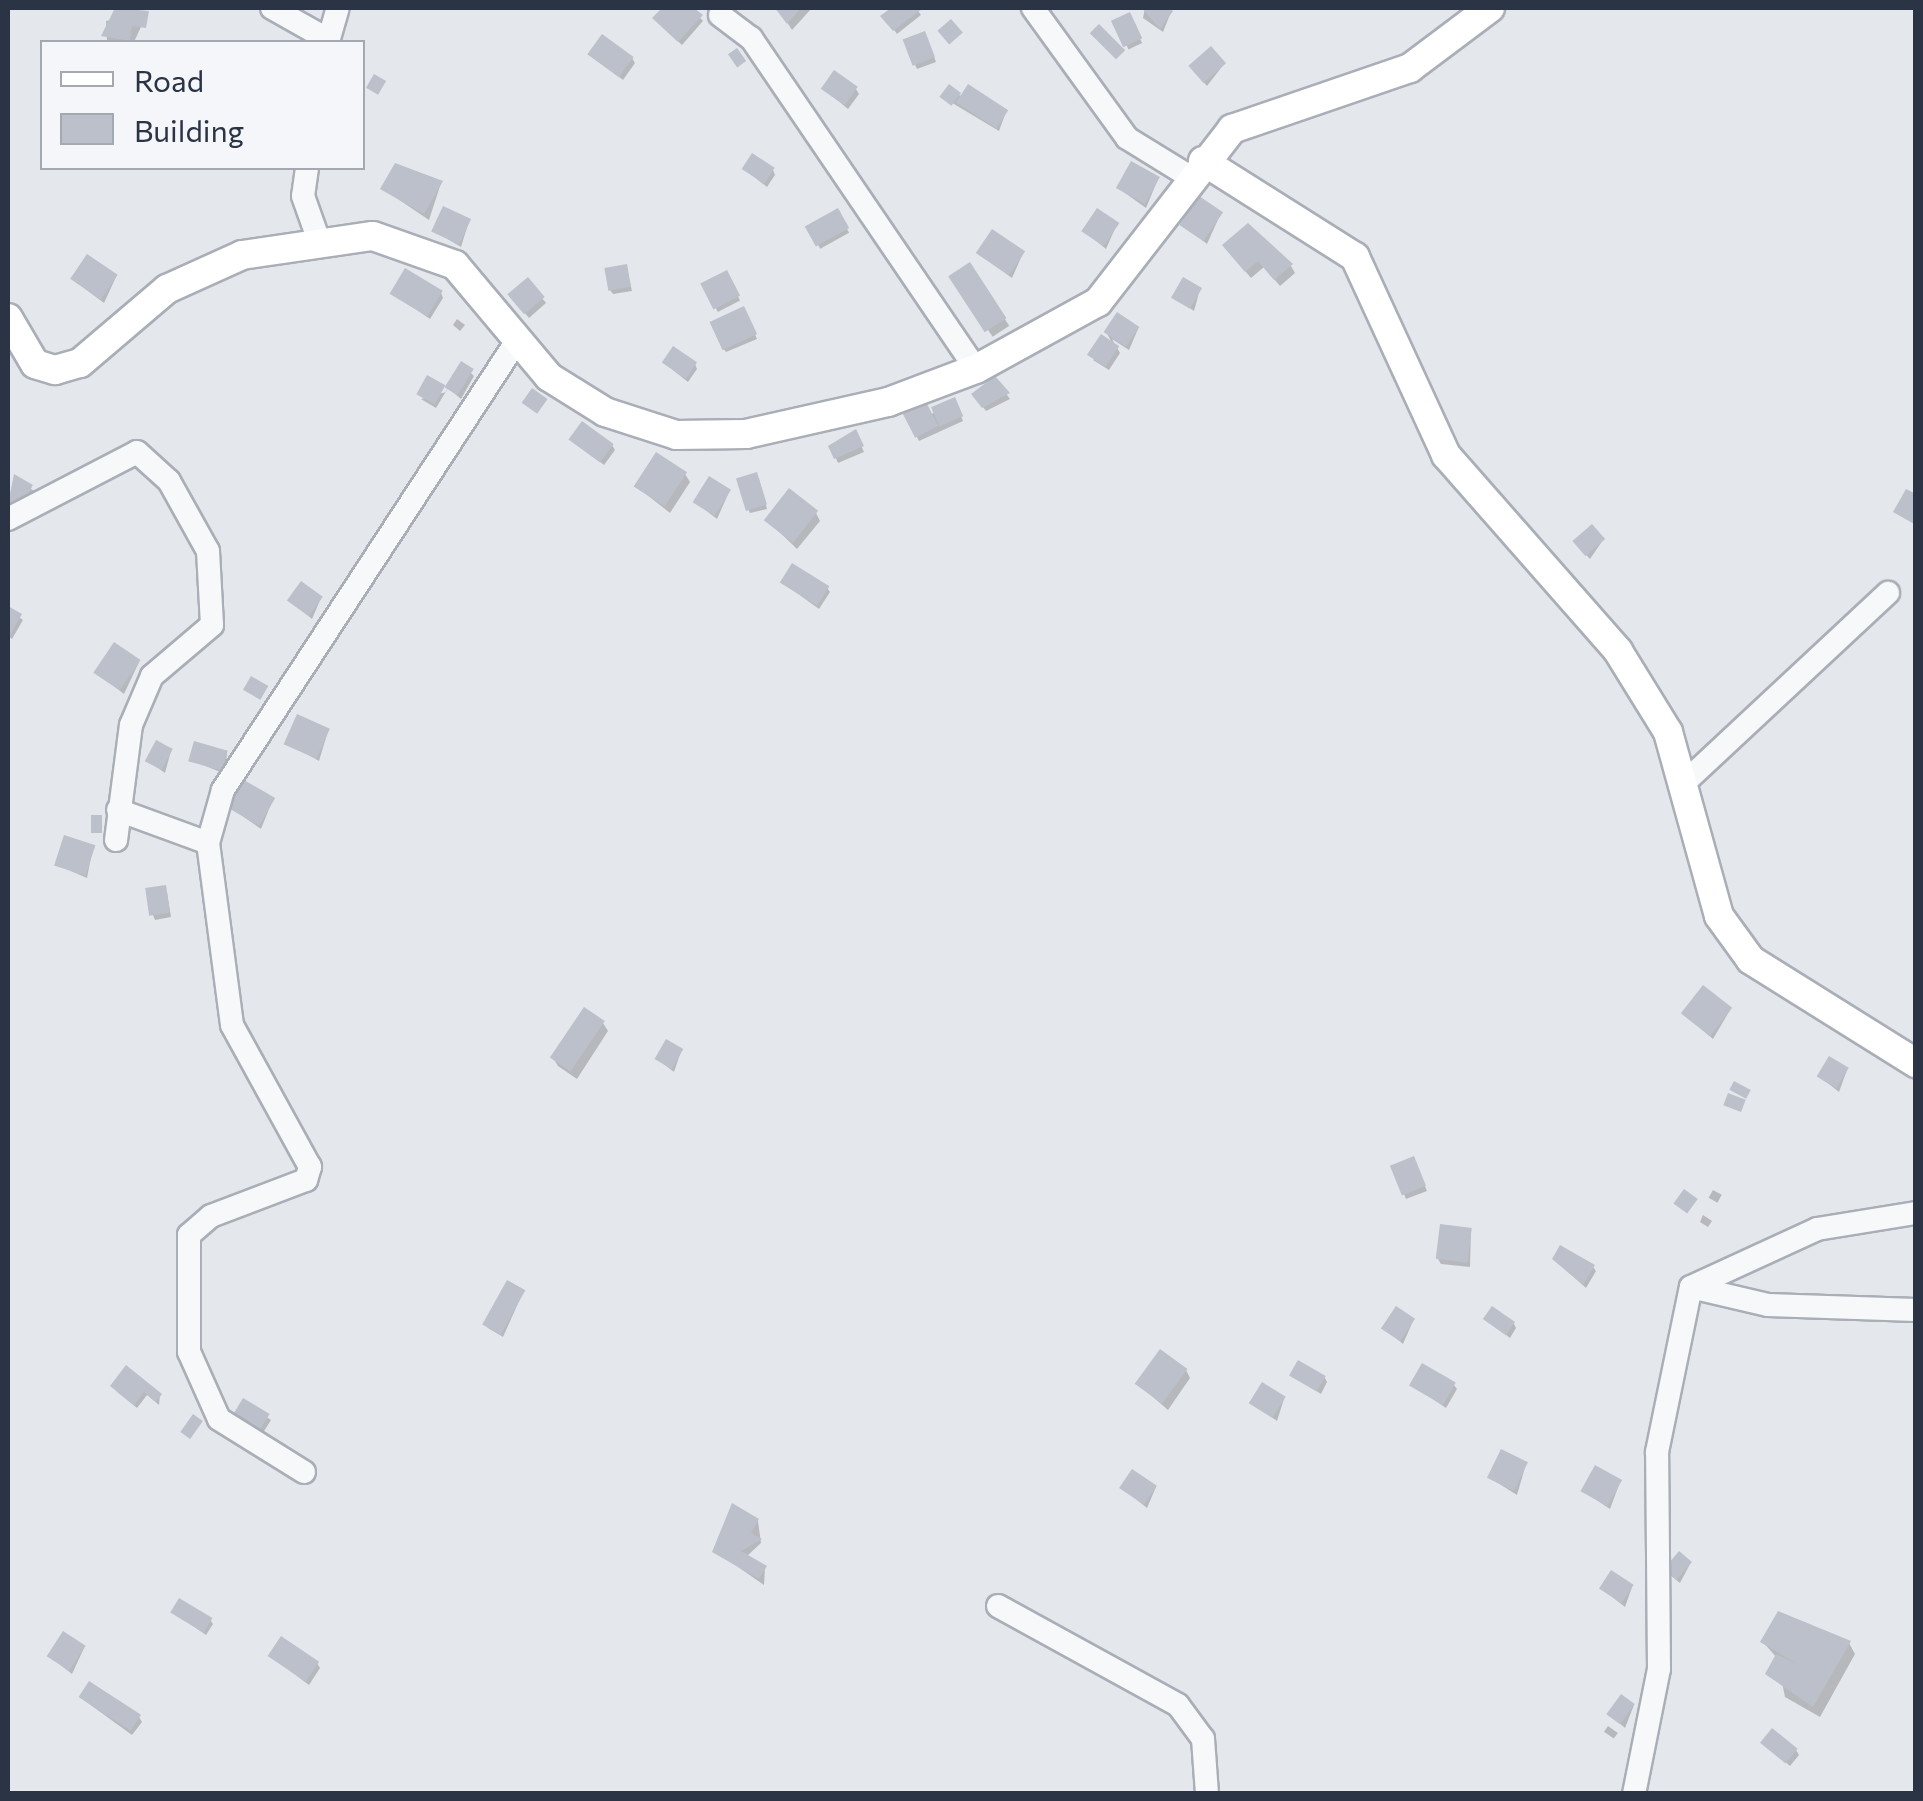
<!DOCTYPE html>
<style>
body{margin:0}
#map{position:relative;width:1923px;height:1801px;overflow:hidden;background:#e4e7ec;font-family:Commissioner,sans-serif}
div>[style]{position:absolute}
.shadow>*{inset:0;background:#0003;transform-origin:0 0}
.building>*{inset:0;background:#bbc0ca;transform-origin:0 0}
.roads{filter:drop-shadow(2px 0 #a9aeb7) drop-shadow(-2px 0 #a9aeb7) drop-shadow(0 2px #a9aeb7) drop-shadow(0 -2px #a9aeb7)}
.minor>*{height:22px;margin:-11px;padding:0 11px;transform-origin:11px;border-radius:11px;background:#f7f8fa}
.major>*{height:28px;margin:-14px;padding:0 14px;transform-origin:14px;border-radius:14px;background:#fff}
span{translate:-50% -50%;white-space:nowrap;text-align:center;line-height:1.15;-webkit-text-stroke:8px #f4f6f9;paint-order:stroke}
.frame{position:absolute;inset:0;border:10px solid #2b3445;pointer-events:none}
.legend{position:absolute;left:40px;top:40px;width:325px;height:130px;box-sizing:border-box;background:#f4f6f9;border:2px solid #a4a8b1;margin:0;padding:12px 18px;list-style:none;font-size:30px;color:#2b3445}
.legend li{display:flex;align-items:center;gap:20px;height:50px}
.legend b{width:50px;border:2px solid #a4a8b1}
</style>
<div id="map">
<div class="shadow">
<div style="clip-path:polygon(665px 8px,691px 8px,703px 21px,682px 45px,655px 19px)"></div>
<div style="clip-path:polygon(778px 8px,812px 8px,792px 30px)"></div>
<div style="clip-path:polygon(895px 8px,916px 8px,921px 15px,897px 34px,884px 16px)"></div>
<div style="clip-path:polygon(1145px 8px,1171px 12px,1163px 32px,1143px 18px)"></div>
<div style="clip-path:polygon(147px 14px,134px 42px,107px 40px,106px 21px)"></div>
<div style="left:1129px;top:15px;width:31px;height:15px;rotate:65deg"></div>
<div style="clip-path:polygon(927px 38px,936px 62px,917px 69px,915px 65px)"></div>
<div style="clip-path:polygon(591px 55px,632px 58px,635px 63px,623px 80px)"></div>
<div style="clip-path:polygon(1224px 64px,1207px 86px,1194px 71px)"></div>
<div style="clip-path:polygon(824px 89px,856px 89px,859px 94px,848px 109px)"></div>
<div style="clip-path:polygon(959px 95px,1006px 112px,999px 131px,944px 98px)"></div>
<div style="clip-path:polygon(744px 169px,773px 170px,775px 175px,767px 187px)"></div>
<div style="clip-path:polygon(1158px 179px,1146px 208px,1118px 188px)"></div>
<div style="clip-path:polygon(441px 183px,429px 220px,383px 189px)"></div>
<div style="left:837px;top:211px;width:25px;height:33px;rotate:61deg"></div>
<div style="clip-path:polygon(1221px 213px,1207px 244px,1183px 225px)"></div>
<div style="clip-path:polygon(469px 221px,461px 247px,434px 231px)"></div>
<div style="clip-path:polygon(1117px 224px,1106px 249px,1084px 231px)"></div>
<div style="clip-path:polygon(1023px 253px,1012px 278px,979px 254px)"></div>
<div style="clip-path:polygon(1230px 253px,1291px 266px,1295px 273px,1280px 286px,1264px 267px,1251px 278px)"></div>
<div style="clip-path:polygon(626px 266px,632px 291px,613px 294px,610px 290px)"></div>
<div style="left:969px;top:266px;width:72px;height:20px;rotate:56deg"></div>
<div style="left:726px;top:273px;width:31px;height:25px;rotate:63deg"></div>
<div style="clip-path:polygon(116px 277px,104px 303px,73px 280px)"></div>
<div style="clip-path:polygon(527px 280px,546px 303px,529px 318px,513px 299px)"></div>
<div style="clip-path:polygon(1200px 289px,1194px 311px,1175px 298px)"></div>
<div style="clip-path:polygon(392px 293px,441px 293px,443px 298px,430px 319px)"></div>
<div style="clip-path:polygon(746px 313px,757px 339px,726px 352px,723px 348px)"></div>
<div style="clip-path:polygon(457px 319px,465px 325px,460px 331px,453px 325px)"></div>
<div style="clip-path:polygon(1138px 329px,1129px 350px,1112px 339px,1120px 353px,1109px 370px,1093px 360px,1114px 346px,1106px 332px)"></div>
<div style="clip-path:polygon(664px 363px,695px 364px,697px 369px,688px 382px)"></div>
<div style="clip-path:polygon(462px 365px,474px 376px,461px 399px,448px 388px,436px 408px,421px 399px,446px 392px)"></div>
<div style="clip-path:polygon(995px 379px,1010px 399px,986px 411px,977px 399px)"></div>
<div style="clip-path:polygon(954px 400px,963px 421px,919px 441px,905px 414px,930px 415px)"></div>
<div style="clip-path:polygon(855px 432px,864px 452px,838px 463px,831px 447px)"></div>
<div style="clip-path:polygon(572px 440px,612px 445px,615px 450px,604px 465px)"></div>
<div style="clip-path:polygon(685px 474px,690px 482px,670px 513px,637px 487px)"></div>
<div style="clip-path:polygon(15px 478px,34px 491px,21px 514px,8px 506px)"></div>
<div style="clip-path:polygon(759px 479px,767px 509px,750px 513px,748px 509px)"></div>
<div style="clip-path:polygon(729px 492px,717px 519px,695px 502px)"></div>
<div style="clip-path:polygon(816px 513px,820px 521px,797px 549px,767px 520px)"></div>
<div style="clip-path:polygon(1603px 540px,1590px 559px,1578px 546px)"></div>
<div style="clip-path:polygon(783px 583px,827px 588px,830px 592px,819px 609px)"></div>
<div style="clip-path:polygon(321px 598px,312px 619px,291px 601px)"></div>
<div style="clip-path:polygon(8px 609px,23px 620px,12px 639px,8px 636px)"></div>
<div style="clip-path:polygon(139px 662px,124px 694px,97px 673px)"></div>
<div style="clip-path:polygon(328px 731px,319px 761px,287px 743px)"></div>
<div style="clip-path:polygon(171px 751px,165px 773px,148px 761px)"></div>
<div style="clip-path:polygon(227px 753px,225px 774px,191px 760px)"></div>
<div style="clip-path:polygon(273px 799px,261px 829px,231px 808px)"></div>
<div style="clip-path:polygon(93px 847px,87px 878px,57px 865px)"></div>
<div style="clip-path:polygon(167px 892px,171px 917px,155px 920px,153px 915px)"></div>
<div style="clip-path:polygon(1730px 1010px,1713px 1039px,1684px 1014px)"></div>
<div style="clip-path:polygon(603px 1023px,608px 1031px,577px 1079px,558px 1066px,553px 1058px)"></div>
<div style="clip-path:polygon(681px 1051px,674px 1072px,657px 1059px)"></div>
<div style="clip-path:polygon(1847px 1070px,1839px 1092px,1820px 1077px)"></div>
<div style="clip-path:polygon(1416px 1164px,1427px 1191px,1406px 1199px,1404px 1194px)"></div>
<div style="left:1713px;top:1190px;width:10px;height:9px;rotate:29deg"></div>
<div style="clip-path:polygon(1703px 1215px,1712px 1221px,1708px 1227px,1700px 1222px)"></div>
<div style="clip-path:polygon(1471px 1230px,1470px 1267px,1441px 1264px,1438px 1259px)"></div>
<div style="clip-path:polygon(1554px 1259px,1593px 1267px,1596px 1271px,1586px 1288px)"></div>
<div style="clip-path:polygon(523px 1292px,503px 1337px,488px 1328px,485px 1324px)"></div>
<div style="clip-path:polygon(1486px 1319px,1514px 1324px,1516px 1328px,1510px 1338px)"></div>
<div style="clip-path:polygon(1413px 1321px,1403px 1344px,1384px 1328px)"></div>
<div style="clip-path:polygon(126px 1369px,160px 1395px,159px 1405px,147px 1395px,137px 1408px,116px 1391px)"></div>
<div style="clip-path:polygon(1186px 1370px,1190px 1378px,1168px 1410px,1138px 1384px)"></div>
<div style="clip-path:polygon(1293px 1376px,1325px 1378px,1327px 1382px,1321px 1394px)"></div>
<div style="clip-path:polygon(1412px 1385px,1454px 1385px,1457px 1389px,1446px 1408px)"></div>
<div style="clip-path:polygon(1284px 1399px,1277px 1421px,1252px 1403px)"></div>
<div style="clip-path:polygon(244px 1402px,271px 1420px,261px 1436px)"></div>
<div style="clip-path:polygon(1526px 1464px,1517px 1495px,1490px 1478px)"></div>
<div style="clip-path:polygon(1620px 1482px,1610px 1509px,1583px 1491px)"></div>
<div style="clip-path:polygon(1156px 1487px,1147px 1508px,1122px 1488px)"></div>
<div style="clip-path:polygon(758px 1521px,761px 1543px,746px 1557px,765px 1568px,764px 1585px,715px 1551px)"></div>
<div style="clip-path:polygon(1690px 1564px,1680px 1583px,1669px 1574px)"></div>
<div style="clip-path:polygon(1632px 1587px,1625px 1607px,1602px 1589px)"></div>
<div style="clip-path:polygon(173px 1612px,210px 1620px,213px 1624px,206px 1635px)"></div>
<div style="clip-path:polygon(1763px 1642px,1849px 1643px,1855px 1654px,1820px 1717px,1785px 1697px,1777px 1658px)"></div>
<div style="clip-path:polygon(84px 1648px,72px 1674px,49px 1656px)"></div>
<div style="clip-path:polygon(270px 1656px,317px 1663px,320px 1668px,309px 1685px)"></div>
<div style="clip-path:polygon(81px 1698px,139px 1717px,142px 1722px,132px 1735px)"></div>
<div style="clip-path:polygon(1634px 1705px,1625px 1728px,1610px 1715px)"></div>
<div style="left:1608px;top:1726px;width:12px;height:7px;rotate:35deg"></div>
<div style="clip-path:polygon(1763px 1743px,1796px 1750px,1799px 1755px,1790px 1766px)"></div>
</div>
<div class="building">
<div style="clip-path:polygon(115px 8px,149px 11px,146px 28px,132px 26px,130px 41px,101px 36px)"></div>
<div style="clip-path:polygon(662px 8px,694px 8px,703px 15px,678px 42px,652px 18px)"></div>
<div style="clip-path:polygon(775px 8px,801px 8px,787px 24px)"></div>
<div style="clip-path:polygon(891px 8px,923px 8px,893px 31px,880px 16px)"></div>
<div style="clip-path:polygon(1142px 8px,1168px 8px,1173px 11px,1160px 29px)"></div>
<div style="left:1130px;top:12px;width:29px;height:21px;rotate:65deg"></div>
<div style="left:951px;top:19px;width:18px;height:18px;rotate:49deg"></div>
<div style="left:1099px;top:24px;width:37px;height:13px;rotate:45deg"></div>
<div style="left:925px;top:31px;width:28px;height:24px;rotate:69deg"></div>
<div style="left:602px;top:34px;width:39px;height:25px;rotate:36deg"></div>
<div style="left:1211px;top:46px;width:23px;height:30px;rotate:49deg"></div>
<div style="left:737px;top:48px;width:16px;height:11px;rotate:55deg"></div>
<div style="left:834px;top:70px;width:29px;height:23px;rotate:35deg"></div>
<div style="left:374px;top:74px;width:14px;height:16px;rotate:30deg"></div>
<div style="left:949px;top:84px;width:15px;height:16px;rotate:37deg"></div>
<div style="left:968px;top:84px;width:48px;height:22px;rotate:33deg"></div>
<div style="left:752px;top:153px;width:27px;height:19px;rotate:33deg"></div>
<div style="left:1131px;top:161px;width:33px;height:31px;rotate:29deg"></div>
<div style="clip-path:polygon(395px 163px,443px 181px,424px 214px,380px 189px)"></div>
<div style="left:1199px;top:196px;width:29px;height:35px;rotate:34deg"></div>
<div style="left:443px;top:206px;width:31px;height:28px;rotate:25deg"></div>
<div style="left:838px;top:208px;width:23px;height:38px;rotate:61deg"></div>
<div style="left:1097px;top:208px;width:27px;height:28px;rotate:34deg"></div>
<div style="clip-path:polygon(1248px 223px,1293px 264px,1274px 280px,1258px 261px,1245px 272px,1222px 245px)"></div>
<div style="left:992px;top:229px;width:40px;height:29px;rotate:34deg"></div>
<div style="left:87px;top:254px;width:37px;height:30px;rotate:34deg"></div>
<div style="left:970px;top:262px;width:67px;height:26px;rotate:57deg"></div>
<div style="left:627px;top:264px;width:23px;height:23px;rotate:80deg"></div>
<div style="left:405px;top:268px;width:44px;height:30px;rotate:31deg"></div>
<div style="left:727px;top:270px;width:29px;height:30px;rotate:63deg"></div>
<div style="left:528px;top:277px;width:26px;height:27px;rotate:50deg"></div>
<div style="left:1183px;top:277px;width:22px;height:24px;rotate:30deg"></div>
<div style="left:744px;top:306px;width:31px;height:38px;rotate:65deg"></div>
<div style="left:1117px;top:312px;width:27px;height:24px;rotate:34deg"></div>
<div style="left:1101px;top:334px;width:22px;height:25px;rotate:34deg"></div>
<div style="left:673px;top:346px;width:29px;height:20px;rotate:34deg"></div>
<div style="left:461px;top:361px;width:15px;height:31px;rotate:32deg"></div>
<div style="left:427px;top:375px;width:21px;height:22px;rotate:29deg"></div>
<div style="clip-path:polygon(995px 376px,1010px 393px,982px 408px,971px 394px)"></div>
<div style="left:532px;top:388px;width:19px;height:18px;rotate:35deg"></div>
<div style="left:955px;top:397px;width:21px;height:26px;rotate:67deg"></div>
<div style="left:926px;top:402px;width:27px;height:26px;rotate:63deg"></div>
<div style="left:582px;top:421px;width:39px;height:23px;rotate:36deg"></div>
<div style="clip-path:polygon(856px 429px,864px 446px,834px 459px,828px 446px)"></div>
<div style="left:656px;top:452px;width:37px;height:41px;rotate:33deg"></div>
<div style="left:757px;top:472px;width:34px;height:22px;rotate:73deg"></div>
<div style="clip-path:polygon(14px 474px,33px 485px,18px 510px,8px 504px)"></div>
<div style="left:709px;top:476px;width:26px;height:31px;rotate:32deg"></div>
<div style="left:789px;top:488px;width:37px;height:41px;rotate:38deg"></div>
<div style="clip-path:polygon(1906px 489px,1916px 494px,1916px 525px,1893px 512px)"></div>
<div style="left:1592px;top:524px;width:20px;height:26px;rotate:49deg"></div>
<div style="left:792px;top:563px;width:44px;height:23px;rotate:32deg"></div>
<div style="left:301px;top:581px;width:27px;height:24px;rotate:36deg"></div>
<div style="clip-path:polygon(8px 606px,22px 614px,8px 639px)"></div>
<div style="left:114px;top:642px;width:32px;height:37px;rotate:34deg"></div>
<div style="left:251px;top:676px;width:20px;height:16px;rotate:30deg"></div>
<div style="left:297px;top:714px;width:36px;height:33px;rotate:24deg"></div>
<div style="left:156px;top:740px;width:19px;height:24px;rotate:28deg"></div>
<div style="left:194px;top:741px;width:35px;height:21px;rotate:16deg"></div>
<div style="left:244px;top:780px;width:36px;height:32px;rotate:30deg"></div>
<div style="left:91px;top:815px;width:11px;height:18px"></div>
<div style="left:64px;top:835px;width:33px;height:32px;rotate:18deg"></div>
<div style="left:166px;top:885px;width:28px;height:21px;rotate:82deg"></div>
<div style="left:1703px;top:985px;width:37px;height:36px;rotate:38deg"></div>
<div style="left:584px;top:1007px;width:25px;height:61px;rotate:34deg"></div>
<div style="left:666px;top:1039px;width:20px;height:23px;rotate:30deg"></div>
<div style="left:1829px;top:1056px;width:23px;height:24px;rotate:31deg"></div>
<div style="left:1734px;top:1081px;width:19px;height:10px;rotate:28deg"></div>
<div style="left:1728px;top:1093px;width:19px;height:13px;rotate:21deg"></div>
<div style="left:1414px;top:1156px;width:32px;height:26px;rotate:68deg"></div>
<div style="left:1684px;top:1189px;width:17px;height:18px;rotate:36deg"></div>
<div style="left:1440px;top:1224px;width:32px;height:35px;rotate:7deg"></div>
<div style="clip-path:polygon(1560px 1245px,1595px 1265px,1583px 1285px,1552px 1259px)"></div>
<div style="left:507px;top:1280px;width:21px;height:51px;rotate:29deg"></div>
<div style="left:1396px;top:1306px;width:23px;height:27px;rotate:34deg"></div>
<div style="left:1492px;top:1306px;width:28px;height:16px;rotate:35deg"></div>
<div style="left:1160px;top:1349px;width:34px;height:43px;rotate:36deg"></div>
<div style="left:1298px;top:1360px;width:32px;height:18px;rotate:30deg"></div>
<div style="left:1422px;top:1363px;width:39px;height:26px;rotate:30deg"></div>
<div style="clip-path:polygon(126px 1365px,162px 1394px,156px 1402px,144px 1392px,134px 1405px,110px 1386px)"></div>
<div style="left:1262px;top:1382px;width:28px;height:25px;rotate:32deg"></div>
<div style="left:243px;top:1398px;width:31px;height:23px;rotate:31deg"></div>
<div style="left:193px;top:1414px;width:12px;height:22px;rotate:35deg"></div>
<div style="left:1501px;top:1449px;width:30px;height:32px;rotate:26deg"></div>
<div style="left:1595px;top:1465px;width:31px;height:30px;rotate:29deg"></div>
<div style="left:1132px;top:1469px;width:30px;height:23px;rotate:34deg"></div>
<div style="clip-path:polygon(732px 1503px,759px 1519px,751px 1533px,762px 1539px,741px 1551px,767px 1566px,759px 1579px,712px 1552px)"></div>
<div style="left:1679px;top:1551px;width:17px;height:24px;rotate:40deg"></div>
<div style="left:1611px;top:1570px;width:27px;height:22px;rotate:33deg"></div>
<div style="left:179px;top:1598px;width:39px;height:17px;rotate:31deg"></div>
<div style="clip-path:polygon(1778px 1611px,1851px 1641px,1813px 1707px,1765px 1674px,1776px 1654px,1796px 1663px,1760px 1642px)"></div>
<div style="left:63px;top:1631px;width:27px;height:30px;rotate:33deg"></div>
<div style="left:281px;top:1636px;width:46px;height:24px;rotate:34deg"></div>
<div style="left:89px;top:1681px;width:62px;height:19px;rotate:33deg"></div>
<div style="left:1621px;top:1694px;width:17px;height:25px;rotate:36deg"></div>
<div style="left:1772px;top:1728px;width:33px;height:19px;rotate:39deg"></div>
</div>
<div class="roads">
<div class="minor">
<div style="left:272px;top:8px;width:65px;rotate:29.3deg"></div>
<div style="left:1033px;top:8px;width:160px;rotate:54.1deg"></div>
<div style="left:1127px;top:138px;width:76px;rotate:31.6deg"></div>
<div style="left:720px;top:15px;width:39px;rotate:37deg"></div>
<div style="left:751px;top:38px;width:400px;rotate:55.8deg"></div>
<div style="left:328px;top:42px;width:35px;rotate:-74deg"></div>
<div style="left:307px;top:168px;width:28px;rotate:98deg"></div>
<div style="left:303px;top:196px;width:48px;rotate:70.4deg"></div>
<div style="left:8px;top:519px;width:145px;rotate:-27.4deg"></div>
<div style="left:137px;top:452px;width:43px;rotate:42.2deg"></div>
<div style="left:169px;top:481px;width:80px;rotate:60.9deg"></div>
<div style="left:208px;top:551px;width:74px;rotate:86.9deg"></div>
<div style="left:212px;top:625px;width:79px;rotate:139.6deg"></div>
<div style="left:152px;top:676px;width:53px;rotate:113.2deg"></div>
<div style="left:131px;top:725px;width:116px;rotate:97.4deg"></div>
<div style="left:1684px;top:783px;width:279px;rotate:-43deg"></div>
<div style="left:118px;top:810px;width:96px;rotate:20.1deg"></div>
<div style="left:1691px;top:1287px;width:79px;rotate:13.2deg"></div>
<div style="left:1768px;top:1305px;width:148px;rotate:1.9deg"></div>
<div style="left:304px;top:1472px;width:100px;rotate:-148.1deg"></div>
<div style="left:219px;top:1419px;width:73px;rotate:-114.1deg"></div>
<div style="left:189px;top:1352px;width:117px;rotate:-90deg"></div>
<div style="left:189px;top:1235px;width:29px;rotate:-41deg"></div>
<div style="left:211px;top:1216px;width:102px;rotate:-20.8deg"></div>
<div style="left:306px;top:1180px;width:14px;rotate:-73deg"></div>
<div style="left:310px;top:1167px;width:162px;rotate:-118.8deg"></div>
<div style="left:232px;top:1025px;width:184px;rotate:-97.5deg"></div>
<div style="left:208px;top:843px;width:55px;rotate:-74.2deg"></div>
<div style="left:223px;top:790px;width:535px;rotate:-56.81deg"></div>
<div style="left:998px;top:1606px;width:205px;rotate:28.8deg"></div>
<div style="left:1178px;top:1705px;width:42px;rotate:53.7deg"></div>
<div style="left:1203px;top:1739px;width:55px;rotate:85.8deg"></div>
<div style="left:1634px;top:1794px;width:127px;rotate:-78.7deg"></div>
<div style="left:1659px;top:1669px;width:217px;rotate:-90.5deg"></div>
<div style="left:1657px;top:1452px;width:168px;rotate:-78.4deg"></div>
<div style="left:1691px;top:1287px;width:139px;rotate:-24.7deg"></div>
<div style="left:1817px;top:1229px;width:100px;rotate:-9.2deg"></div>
</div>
<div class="major">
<div style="left:1203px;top:161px;width:180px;rotate:32.3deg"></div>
<div style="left:1355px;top:257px;width:218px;rotate:65.3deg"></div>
<div style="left:1446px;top:455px;width:261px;rotate:48.7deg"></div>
<div style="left:1618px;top:651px;width:95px;rotate:58.3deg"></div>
<div style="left:1668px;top:732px;width:191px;rotate:74.5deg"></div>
<div style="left:1719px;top:916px;width:54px;rotate:54deg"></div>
<div style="left:1751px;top:960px;width:195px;rotate:32deg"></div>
<div style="left:8px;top:318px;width:53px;rotate:59.6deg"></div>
<div style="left:35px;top:364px;width:21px;rotate:17deg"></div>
<div style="left:55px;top:370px;width:26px;rotate:-16deg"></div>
<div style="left:80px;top:363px;width:114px;rotate:-40.4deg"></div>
<div style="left:167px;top:289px;width:82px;rotate:-24.4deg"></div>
<div style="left:242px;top:255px;width:132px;rotate:-8.3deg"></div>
<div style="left:373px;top:236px;width:87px;rotate:19.5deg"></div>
<div style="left:455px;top:265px;width:146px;rotate:50deg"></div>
<div style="left:549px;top:377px;width:66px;rotate:32deg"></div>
<div style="left:605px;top:412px;width:75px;rotate:17.9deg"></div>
<div style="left:676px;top:435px;width:70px;rotate:-0.8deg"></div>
<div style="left:746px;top:434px;width:146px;rotate:-12.7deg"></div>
<div style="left:888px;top:402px;width:94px;rotate:-20.6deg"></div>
<div style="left:976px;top:369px;width:139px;rotate:-28.8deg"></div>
<div style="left:1098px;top:302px;width:219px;rotate:-52.2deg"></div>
<div style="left:1232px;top:129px;width:188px;rotate:-18.9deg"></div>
<div style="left:1410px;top:68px;width:100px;rotate:-36.9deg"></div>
</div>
</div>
<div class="frame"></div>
<ul class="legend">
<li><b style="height:12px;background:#fff"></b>Road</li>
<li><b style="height:28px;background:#bbc0ca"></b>Building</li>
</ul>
</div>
